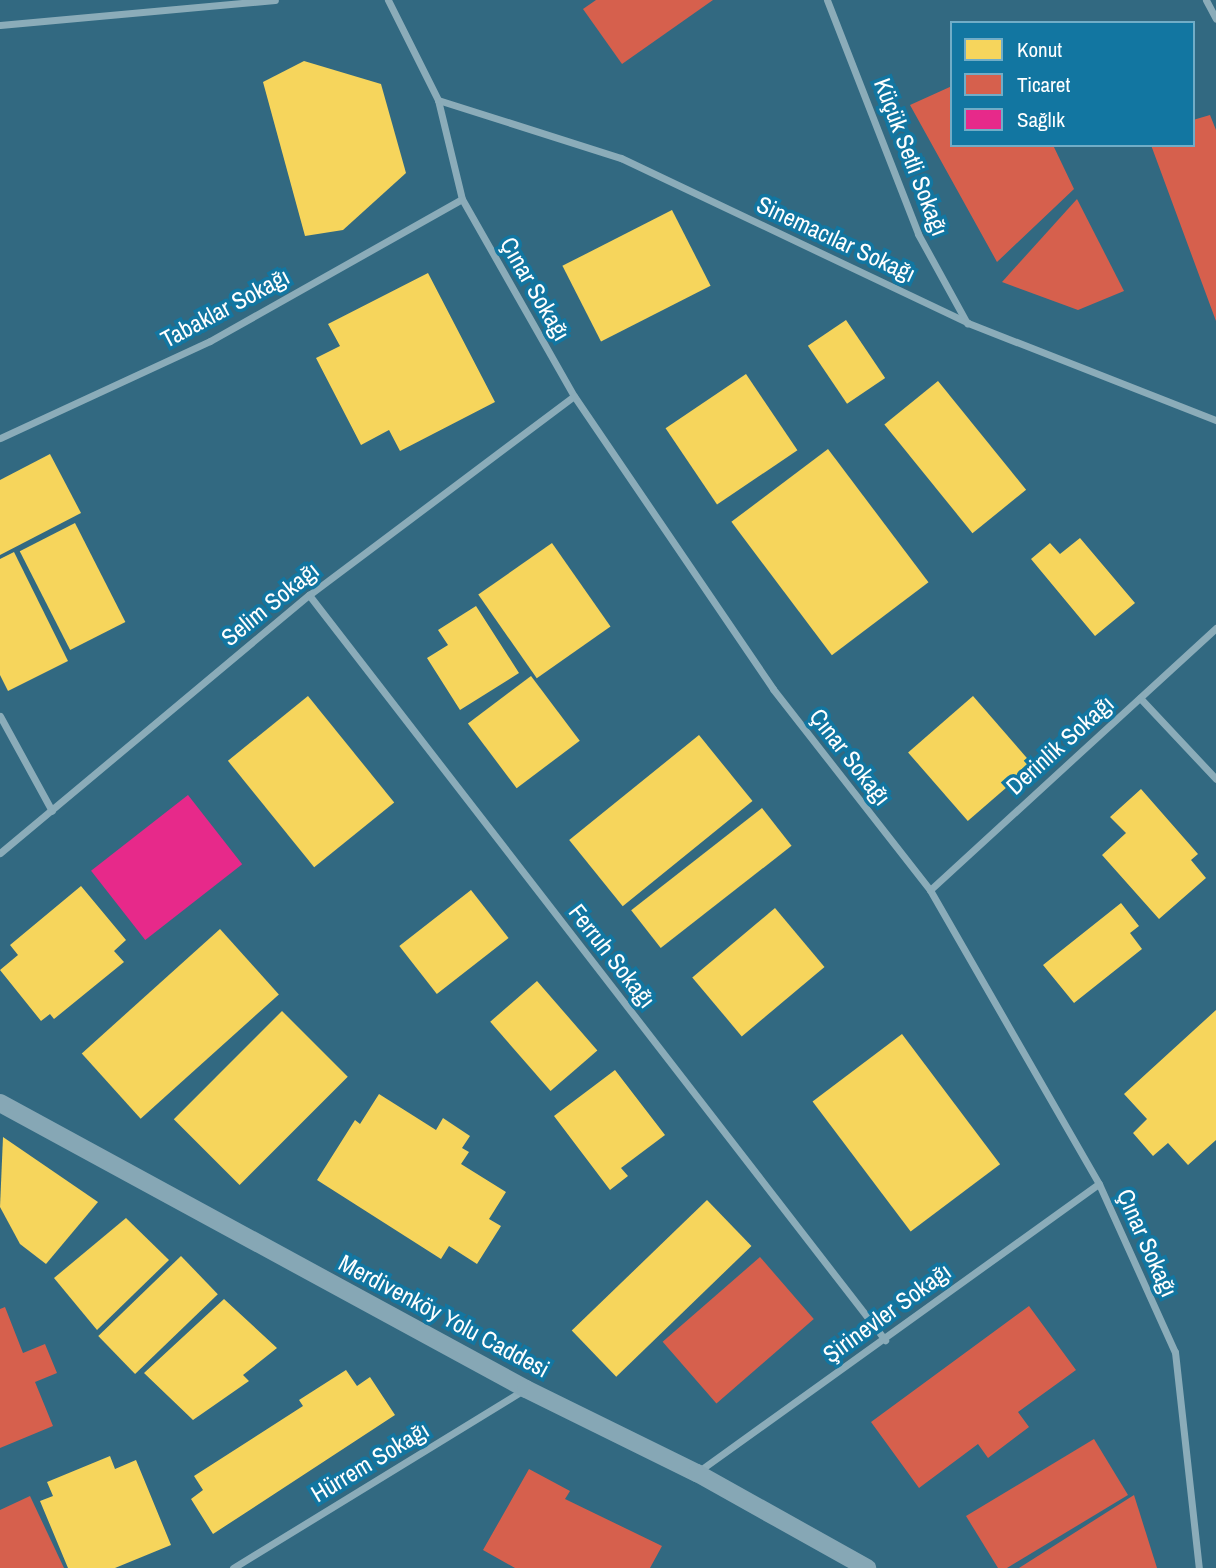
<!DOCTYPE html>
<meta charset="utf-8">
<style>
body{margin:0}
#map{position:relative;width:1216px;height:1568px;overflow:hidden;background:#326981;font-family:"Archivo Narrow",sans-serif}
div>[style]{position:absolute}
.homes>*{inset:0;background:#f6d55c;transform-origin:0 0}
.shops>*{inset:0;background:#d6604d;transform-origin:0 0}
.health>*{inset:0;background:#e7298a;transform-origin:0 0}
.street>*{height:7px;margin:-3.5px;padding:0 3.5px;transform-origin:3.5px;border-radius:3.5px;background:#8bacb9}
.secondary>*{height:18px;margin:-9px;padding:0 9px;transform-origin:9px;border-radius:9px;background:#86a7b5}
span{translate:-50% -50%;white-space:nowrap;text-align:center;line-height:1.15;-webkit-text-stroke:7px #1276a1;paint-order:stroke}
.street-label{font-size:24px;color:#fff}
.legend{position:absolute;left:950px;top:21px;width:245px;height:126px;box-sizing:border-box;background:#1276a1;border:2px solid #71adc7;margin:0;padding:9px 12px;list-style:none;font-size:21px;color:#fff}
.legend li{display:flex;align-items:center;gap:14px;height:35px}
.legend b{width:35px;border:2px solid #71adc7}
</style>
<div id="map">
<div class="homes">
<div style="clip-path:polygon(304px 61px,381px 84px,406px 173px,343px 230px,305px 236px,263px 82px)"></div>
<div style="left:672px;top:210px;width:85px;height:123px;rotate:63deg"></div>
<div style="clip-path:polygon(428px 273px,495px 402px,400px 451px,389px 430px,361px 445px,316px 358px,340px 346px,328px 324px)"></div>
<div style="left:846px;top:320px;width:70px;height:46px;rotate:56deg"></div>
<div style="left:746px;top:374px;width:92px;height:97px;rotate:56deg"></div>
<div style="left:938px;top:381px;width:140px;height:69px;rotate:51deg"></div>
<div style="left:828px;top:449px;width:167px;height:121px;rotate:53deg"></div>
<div style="clip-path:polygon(50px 454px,81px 513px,0 555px,0 480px)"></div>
<div style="left:75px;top:523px;width:111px;height:62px;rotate:63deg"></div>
<div style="clip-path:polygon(1080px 538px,1135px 603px,1095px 636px,1031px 559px,1050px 543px,1060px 554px)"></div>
<div style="left:552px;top:543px;width:102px;height:90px;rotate:55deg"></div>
<div style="clip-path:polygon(14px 552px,68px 661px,8px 691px,0 675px,0 559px)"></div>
<div style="clip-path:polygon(476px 606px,519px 673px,460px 710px,427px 658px,448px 645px,438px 630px)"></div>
<div style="left:531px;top:676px;width:81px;height:79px;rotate:53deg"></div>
<div style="left:308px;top:696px;width:137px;height:103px;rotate:51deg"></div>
<div style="left:973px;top:696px;width:91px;height:86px;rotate:49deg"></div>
<div style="left:699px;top:735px;width:85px;height:167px;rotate:51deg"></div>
<div style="clip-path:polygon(1141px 789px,1198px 854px,1191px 860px,1206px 878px,1159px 919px,1102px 855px,1126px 833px,1110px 817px)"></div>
<div style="left:762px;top:808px;width:48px;height:166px;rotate:52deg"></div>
<div style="clip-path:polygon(81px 886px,126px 940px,114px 951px,124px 962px,54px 1019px,50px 1014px,41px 1021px,0 970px,18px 955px,10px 945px)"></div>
<div style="left:471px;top:890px;width:61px;height:91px;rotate:52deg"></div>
<div style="clip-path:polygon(1121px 903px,1139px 926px,1130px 933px,1142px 949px,1074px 1003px,1043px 965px)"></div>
<div style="left:775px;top:908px;width:77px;height:108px;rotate:50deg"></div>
<div style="left:220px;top:929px;width:88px;height:186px;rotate:48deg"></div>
<div style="left:537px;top:981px;width:92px;height:62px;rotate:49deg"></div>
<div style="clip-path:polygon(1216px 1010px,1216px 1140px,1188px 1165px,1168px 1143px,1153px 1156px,1133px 1133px,1147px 1119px,1124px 1094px)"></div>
<div style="left:282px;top:1011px;width:93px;height:153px;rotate:45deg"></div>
<div style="left:902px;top:1034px;width:163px;height:112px;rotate:53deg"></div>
<div style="clip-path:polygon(615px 1070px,665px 1135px,621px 1168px,628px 1176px,610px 1190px,554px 1116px)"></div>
<div style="clip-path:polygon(379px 1094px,436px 1130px,443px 1118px,470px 1136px,462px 1148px,469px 1152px,461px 1164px,506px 1192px,489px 1219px,501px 1226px,477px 1264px,449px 1246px,441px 1259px,317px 1180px,355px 1120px,360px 1124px)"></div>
<div style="clip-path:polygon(3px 1137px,98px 1202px,46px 1264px,20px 1244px,0 1207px)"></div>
<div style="left:707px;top:1200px;width:64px;height:188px;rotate:46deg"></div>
<div style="clip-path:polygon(126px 1218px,169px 1260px,97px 1330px,54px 1278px)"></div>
<div style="left:181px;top:1256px;width:53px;height:115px;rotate:46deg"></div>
<div style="clip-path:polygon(224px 1299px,277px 1348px,243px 1375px,249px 1381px,193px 1420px,144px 1373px)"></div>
<div style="clip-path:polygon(346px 1370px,357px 1386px,370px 1377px,395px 1415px,213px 1534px,191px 1499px,203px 1490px,194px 1476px,303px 1406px,299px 1400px)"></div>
<div style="clip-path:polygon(110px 1456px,115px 1469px,136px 1460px,171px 1545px,115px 1568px,68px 1568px,40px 1501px,53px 1496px,47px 1482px)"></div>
</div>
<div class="shops">
<div style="clip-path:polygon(596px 0,713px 0,622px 64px,583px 9px)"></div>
<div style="clip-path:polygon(952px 86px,952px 145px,1053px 145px,1074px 189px,997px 262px,910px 105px)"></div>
<div style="clip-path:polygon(1210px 115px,1216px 130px,1216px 321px,1151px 145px,1193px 145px,1193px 120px)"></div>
<div style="clip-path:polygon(1077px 199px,1124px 291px,1078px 310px,1002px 282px)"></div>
<div style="left:760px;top:1257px;width:82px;height:129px;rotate:49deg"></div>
<div style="clip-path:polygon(1029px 1306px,1076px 1370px,1018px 1412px,1029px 1427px,988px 1458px,978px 1444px,919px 1488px,871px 1422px)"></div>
<div style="clip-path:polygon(5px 1307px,23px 1353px,45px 1344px,57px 1373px,35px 1382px,53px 1426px,0 1448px,0 1309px)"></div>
<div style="clip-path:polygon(1094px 1439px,1128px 1495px,1007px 1568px,998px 1568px,966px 1516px)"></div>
<div style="clip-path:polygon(529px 1469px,570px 1491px,565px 1499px,662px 1546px,650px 1568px,515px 1568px,483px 1550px)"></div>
<div style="clip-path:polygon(1134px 1495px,1157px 1568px,1019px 1568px)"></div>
<div style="clip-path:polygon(30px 1496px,64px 1568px,0 1568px,0 1510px)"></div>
</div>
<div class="health">
<div style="left:188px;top:795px;width:88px;height:123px;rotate:52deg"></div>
</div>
<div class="street">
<div style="left:388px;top:0;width:112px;rotate:63.4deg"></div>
<div style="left:438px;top:100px;width:102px;rotate:76.4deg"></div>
<div style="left:462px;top:199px;width:227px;rotate:60.4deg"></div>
<div style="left:574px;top:396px;width:354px;rotate:55.8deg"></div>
<div style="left:773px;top:689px;width:255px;rotate:52deg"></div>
<div style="left:930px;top:890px;width:339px;rotate:60.1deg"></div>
<div style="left:1099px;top:1184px;width:184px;rotate:65.7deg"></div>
<div style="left:1175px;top:1352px;width:217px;rotate:83.7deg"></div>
<div style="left:827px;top:0;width:251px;rotate:68.7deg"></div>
<div style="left:918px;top:234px;width:102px;rotate:61.2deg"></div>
<div style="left:1206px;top:0;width:21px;rotate:62deg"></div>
<div style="left:0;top:25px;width:276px;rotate:-5.2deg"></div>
<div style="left:438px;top:100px;width:192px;rotate:17.6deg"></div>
<div style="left:621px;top:158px;width:384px;rotate:25.4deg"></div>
<div style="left:968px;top:323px;width:266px;rotate:21.4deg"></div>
<div style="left:0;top:438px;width:231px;rotate:-24.8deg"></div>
<div style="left:210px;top:341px;width:289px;rotate:-29.4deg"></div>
<div style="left:309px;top:595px;width:942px;rotate:52.29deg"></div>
<div style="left:1140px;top:698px;width:111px;rotate:46.8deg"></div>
<div style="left:0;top:716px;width:108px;rotate:61.3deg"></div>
<div style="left:0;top:853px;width:403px;rotate:-39.9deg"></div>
<div style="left:309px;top:595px;width:331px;rotate:-36.9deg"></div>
<div style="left:930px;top:890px;width:388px;rotate:-42.5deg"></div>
<div style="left:699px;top:1471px;width:492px;rotate:-35.7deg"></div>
<div style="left:233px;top:1568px;width:342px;rotate:-31.5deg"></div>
</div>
<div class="secondary">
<div style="left:0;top:1103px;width:599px;rotate:28.53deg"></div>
<div style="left:526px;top:1389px;width:191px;rotate:26.2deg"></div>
<div style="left:697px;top:1473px;width:195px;rotate:29.2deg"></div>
</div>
<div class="street-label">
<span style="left:911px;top:157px;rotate:69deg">Küçük Setli Sokağı</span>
<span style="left:836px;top:239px;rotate:25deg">Sinemacılar Sokağı</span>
<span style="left:535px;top:289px;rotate:60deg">Çınar Sokağı</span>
<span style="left:225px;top:308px;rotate:-28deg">Tabaklar Sokağı</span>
<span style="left:270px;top:604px;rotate:-39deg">Selim Sokağı</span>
<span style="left:1060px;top:745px;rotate:-42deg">Derinlik Sokağı</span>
<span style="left:850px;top:757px;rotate:52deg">Çınar Sokağı</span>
<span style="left:612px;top:956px;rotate:52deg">Ferruh Sokağı</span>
<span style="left:1147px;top:1243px;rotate:66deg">Çınar Sokağı</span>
<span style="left:887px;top:1313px;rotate:-36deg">Şirinevler Sokağı</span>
<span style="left:444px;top:1316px;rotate:28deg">Merdivenköy Yolu Caddesi</span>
<span style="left:370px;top:1462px;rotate:-31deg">Hürrem Sokağı</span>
</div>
<ul class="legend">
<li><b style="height:19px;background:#f6d55c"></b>Konut</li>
<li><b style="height:19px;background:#d6604d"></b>Ticaret</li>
<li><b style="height:19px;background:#e7298a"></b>Sağlık</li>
</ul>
</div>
